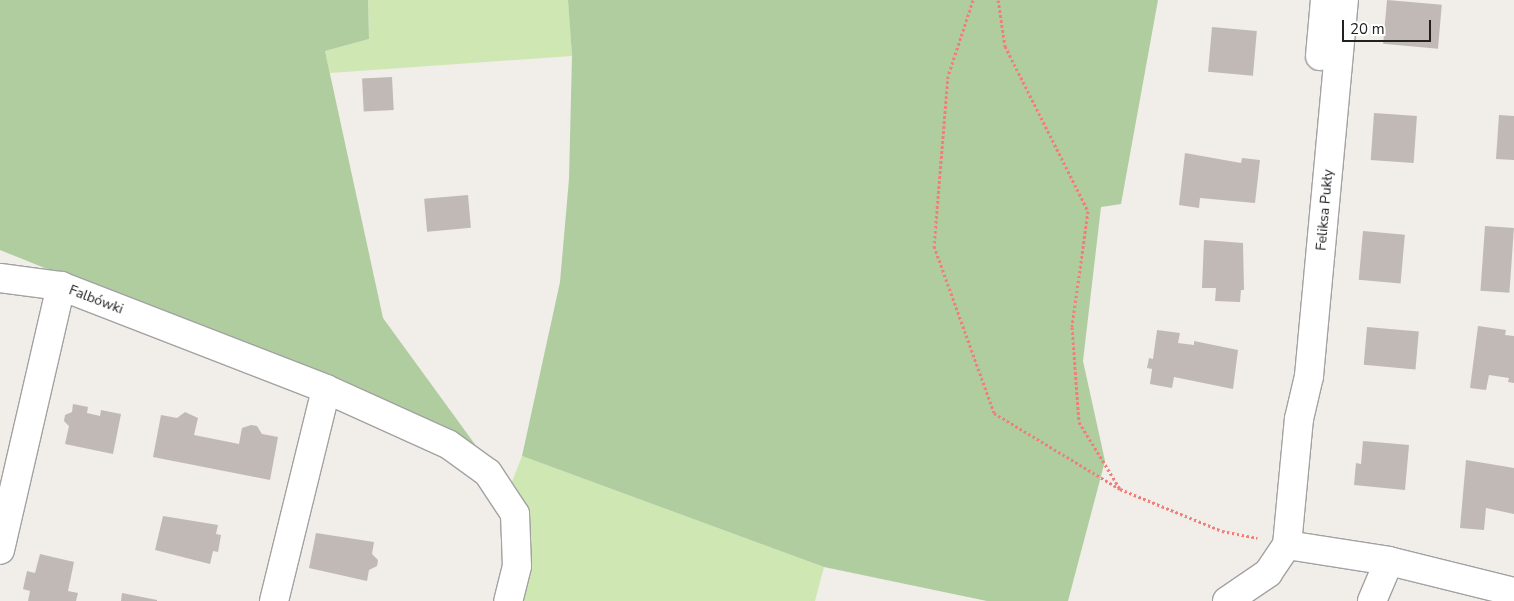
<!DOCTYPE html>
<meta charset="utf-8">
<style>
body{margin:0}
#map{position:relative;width:1514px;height:601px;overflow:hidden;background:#f1ede8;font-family:"Nunito Sans",sans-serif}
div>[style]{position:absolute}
.grass>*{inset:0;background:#cfe7b2}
.forest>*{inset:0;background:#b0cda0}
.building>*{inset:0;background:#c1b9b5;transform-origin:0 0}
.path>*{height:3px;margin-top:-1.5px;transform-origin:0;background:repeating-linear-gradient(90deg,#f17e79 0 2.5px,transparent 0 5px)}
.roads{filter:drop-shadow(1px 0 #a2a2a2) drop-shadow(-1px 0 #a2a2a2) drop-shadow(0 1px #a2a2a2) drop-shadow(0 -1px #a2a2a2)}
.minor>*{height:28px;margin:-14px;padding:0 14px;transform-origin:14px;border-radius:14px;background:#fff}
span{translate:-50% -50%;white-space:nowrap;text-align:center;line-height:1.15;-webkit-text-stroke:4.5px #fff;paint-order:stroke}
.street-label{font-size:14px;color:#212121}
.scale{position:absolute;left:1342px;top:20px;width:89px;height:22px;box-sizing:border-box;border:2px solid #212121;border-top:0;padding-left:6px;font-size:15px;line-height:18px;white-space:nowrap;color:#212121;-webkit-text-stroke:4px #fff;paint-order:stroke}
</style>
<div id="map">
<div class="grass">
<div style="clip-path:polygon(368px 0,568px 0,572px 56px,330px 73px,325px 51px,369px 39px)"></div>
<div style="clip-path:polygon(522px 456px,824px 567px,815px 601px,515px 601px,508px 492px)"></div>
</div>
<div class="forest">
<div style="clip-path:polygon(0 0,368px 0,369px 39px,325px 51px,383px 318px,482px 454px,328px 382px,0 250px)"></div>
<div style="clip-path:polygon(568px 0,1158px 0,1121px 204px,1101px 207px,1083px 361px,1105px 461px,1068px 601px,987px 601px,824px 567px,522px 456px,560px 282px,569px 179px,572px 56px)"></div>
</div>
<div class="building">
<div style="left:1387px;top:0;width:55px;height:44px;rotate:5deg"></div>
<div style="left:1212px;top:27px;width:45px;height:45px;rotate:5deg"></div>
<div style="left:392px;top:77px;width:33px;height:30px;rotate:87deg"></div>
<div style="left:1374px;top:113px;width:43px;height:47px;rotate:4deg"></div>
<div style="clip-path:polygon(1499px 115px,1514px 116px,1514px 160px,1496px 159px)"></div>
<div style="clip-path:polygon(1185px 153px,1241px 163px,1242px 158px,1260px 160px,1255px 203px,1200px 198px,1199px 208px,1179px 205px)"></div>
<div style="left:468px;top:195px;width:33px;height:44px;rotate:85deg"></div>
<div style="left:1485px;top:226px;width:29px;height:65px;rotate:4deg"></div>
<div style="left:1363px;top:231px;width:42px;height:49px;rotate:5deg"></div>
<div style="clip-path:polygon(1204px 240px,1243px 243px,1244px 290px,1241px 290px,1240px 302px,1215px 301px,1216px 288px,1202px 288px)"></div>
<div style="clip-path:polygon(1478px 326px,1506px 330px,1505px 335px,1514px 336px,1514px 383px,1508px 382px,1509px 378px,1489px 375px,1486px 390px,1470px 388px)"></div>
<div style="left:1367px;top:327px;width:52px;height:38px;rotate:5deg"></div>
<div style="clip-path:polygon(1157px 330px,1180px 333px,1178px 343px,1194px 345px,1194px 341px,1238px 350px,1233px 389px,1174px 377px,1172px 388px,1150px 384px,1152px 369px,1147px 368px,1149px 358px,1153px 359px)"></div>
<div style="clip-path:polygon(73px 404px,88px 407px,87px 413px,100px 416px,101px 410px,121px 414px,113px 454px,65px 444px,69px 426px,64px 421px,65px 415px,72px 412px)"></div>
<div style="clip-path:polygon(185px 412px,198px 418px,194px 435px,239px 444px,242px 428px,251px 425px,257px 426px,262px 434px,278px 437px,270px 480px,153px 457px,161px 415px,177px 418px)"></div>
<div style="clip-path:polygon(1363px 441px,1409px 445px,1405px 490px,1354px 485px,1356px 463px,1361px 464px)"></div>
<div style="clip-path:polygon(1466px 460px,1514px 468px,1514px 514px,1486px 508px,1484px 530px,1460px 528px)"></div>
<div style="clip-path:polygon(163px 516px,218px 525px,216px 534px,221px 535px,218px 552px,213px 551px,210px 564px,155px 550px)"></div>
<div style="clip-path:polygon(316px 533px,374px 542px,372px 554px,378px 560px,377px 566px,369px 570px,367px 581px,309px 568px)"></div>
<div style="clip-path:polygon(40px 554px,74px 562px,68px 591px,78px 593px,76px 601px,28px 601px,30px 591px,23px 589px,27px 571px,35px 573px)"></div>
<div style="clip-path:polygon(122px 593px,157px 600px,157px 601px,121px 601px)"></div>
</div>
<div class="path">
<div style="left:973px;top:0;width:80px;rotate:108.2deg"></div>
<div style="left:948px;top:76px;width:171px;rotate:94.7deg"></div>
<div style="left:934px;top:246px;width:177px;rotate:70.2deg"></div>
<div style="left:994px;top:413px;width:147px;rotate:31.1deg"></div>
<div style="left:1120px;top:489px;width:110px;rotate:22.4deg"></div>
<div style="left:1222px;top:531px;width:36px;rotate:11deg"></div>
<div style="left:998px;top:0;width:47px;rotate:81.3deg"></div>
<div style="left:1005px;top:46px;width:185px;rotate:63.3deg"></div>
<div style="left:1088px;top:211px;width:117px;rotate:97.9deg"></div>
<div style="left:1072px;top:327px;width:95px;rotate:85.8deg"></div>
<div style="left:1079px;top:422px;width:79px;rotate:58.5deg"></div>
</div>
<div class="roads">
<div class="minor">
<div style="left:1320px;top:56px;width:56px;rotate:-84.9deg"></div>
<div style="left:0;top:278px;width:62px;rotate:7.5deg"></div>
<div style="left:1287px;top:545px;width:103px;rotate:8.9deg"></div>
<div style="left:1389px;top:561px;width:129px;rotate:13.9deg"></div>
<div style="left:0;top:550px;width:271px;rotate:-77deg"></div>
<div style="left:61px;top:286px;width:284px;rotate:21.2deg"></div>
<div style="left:326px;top:389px;width:134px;rotate:24.3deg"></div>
<div style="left:448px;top:444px;width:49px;rotate:35.9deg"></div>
<div style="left:488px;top:473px;width:49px;rotate:56.6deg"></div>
<div style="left:515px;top:514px;width:52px;rotate:87.8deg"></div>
<div style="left:517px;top:566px;width:36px;rotate:104deg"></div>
<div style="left:274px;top:601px;width:218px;rotate:-76.2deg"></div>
<div style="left:1227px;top:601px;width:50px;rotate:-34.3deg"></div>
<div style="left:1268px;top:573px;width:34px;rotate:-56deg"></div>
<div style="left:1287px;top:545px;width:127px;rotate:-84.6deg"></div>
<div style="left:1299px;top:419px;width:44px;rotate:-76.9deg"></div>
<div style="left:1309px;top:376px;width:378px;rotate:-84.7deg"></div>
<div style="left:1372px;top:601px;width:43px;rotate:-67deg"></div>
</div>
</div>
<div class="street-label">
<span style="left:1325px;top:210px;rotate:-85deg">Feliksa Pukły</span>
<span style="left:96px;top:300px;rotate:21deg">Falbówki</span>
</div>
<div class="scale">20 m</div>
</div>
